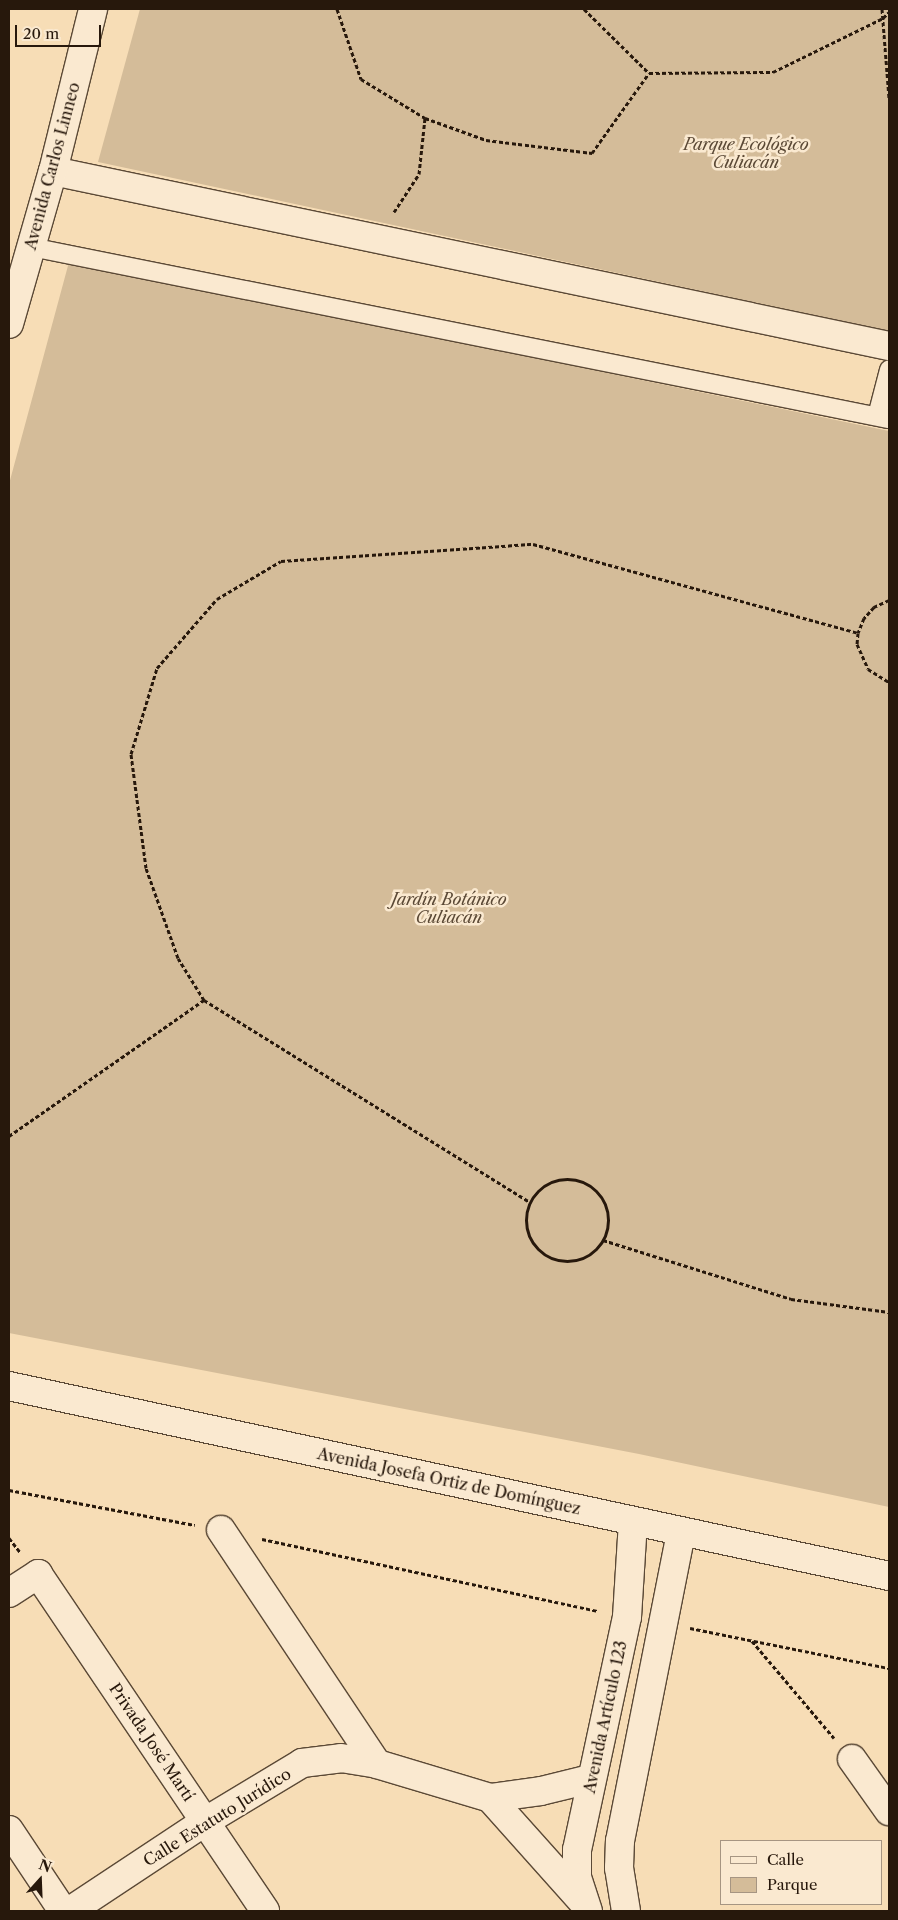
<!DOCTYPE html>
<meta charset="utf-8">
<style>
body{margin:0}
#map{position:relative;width:898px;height:1920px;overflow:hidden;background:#f7ddb6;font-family:"Libre Caslon Text",serif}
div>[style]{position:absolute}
.green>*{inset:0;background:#d4bc99}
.path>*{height:3px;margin-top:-1.5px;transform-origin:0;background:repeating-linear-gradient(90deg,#27180c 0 4px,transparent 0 6.5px)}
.path>.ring{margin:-1.5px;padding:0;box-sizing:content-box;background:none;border:3px solid #27180c;border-radius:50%}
.roads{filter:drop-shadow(1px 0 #5b4936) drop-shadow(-1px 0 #5b4936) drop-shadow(0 1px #5b4936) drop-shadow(0 -1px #5b4936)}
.lane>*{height:18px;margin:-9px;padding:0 9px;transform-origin:9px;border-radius:9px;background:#fae9d0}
.street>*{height:28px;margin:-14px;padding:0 14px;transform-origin:14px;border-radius:14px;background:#fae9d0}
.secondary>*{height:28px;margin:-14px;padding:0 14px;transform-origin:14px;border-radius:14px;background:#fae9d0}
span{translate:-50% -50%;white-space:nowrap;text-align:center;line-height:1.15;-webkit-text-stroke:5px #fae9d0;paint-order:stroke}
.park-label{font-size:16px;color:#5b4936;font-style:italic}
.street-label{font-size:16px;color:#27180c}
.frame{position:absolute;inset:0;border:10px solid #27180c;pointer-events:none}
.legend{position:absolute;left:720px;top:1840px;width:162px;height:65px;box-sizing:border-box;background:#fae9d0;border:1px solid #a69582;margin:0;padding:6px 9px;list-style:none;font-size:15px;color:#27180c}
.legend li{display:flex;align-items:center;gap:10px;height:25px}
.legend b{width:25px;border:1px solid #a69582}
.north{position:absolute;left:15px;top:1855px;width:50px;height:50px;-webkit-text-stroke:4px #fae9d0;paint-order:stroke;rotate:20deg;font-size:14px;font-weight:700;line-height:20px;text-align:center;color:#27180c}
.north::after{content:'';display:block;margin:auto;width:18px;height:22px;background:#27180c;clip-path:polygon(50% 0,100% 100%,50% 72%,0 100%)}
.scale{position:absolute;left:15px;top:25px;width:86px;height:22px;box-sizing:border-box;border:2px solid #27180c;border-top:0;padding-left:6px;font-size:15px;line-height:18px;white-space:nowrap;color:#27180c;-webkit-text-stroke:4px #fae9d0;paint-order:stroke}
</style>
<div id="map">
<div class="green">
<div style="clip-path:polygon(140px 9px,889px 9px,889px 331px,98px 162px)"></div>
<div style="clip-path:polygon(69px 262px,889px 431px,889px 1507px,639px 1454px,9px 1333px,9px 484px)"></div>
</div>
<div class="path">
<div style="left:337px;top:9px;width:74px;rotate:71.1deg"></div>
<div style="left:361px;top:79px;width:75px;rotate:31.4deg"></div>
<div style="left:425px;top:118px;width:65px;rotate:19.8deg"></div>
<div style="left:486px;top:140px;width:107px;rotate:7deg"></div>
<div style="left:592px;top:153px;width:98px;rotate:-54.5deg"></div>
<div style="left:584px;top:9px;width:91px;rotate:44.6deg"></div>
<div style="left:649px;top:73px;width:124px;rotate:-0.5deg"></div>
<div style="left:773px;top:72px;width:123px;rotate:-26.1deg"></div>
<div style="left:883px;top:18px;width:8px;rotate:-45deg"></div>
<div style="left:882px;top:9px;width:89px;rotate:85.5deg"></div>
<div style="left:394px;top:212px;width:45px;rotate:-56.7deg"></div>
<div style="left:419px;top:174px;width:56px;rotate:-83.9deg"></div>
<div style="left:889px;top:600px;width:17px;rotate:155deg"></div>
<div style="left:874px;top:607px;width:15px;rotate:132deg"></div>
<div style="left:864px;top:618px;width:16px;rotate:112deg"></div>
<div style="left:858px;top:633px;width:11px;rotate:95deg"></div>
<div style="left:857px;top:644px;width:27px;rotate:66deg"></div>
<div style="left:868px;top:669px;width:25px;rotate:32deg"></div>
<div style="left:204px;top:1000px;width:384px;rotate:31.8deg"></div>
<div style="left:9px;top:1136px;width:238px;rotate:-34.9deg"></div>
<div style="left:204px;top:1000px;width:49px;rotate:-121.8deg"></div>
<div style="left:178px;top:958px;width:96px;rotate:-109.6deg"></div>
<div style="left:146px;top:868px;width:115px;rotate:-97.5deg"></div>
<div style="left:131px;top:754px;width:90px;rotate:-73.2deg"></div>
<div style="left:157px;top:668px;width:91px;rotate:-49deg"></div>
<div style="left:217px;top:599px;width:74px;rotate:-30.7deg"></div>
<div style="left:281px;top:561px;width:253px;rotate:-3.9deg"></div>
<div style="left:533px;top:544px;width:337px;rotate:15.3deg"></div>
<div class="ring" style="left:526px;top:1179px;width:79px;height:79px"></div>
<div style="left:603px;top:1240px;width:197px;rotate:17.4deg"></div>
<div style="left:791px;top:1299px;width:99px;rotate:7.6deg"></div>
<div style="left:9px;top:1490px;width:189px;rotate:10.7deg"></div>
<div style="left:9px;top:1538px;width:18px;rotate:52deg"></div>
<div style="left:262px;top:1539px;width:344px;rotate:12.1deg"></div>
<div style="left:690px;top:1628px;width:203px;rotate:11.4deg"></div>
<div style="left:752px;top:1641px;width:127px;rotate:49.8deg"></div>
</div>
<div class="roads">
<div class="lane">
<div style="left:31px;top:247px;width:875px;rotate:11.34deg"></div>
<div style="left:877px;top:416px;width:48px;rotate:-75.4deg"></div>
</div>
<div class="street">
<div style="left:53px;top:171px;width:854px;rotate:11.82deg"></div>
<div style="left:9px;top:324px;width:159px;rotate:-74deg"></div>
<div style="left:53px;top:171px;width:167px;rotate:-76.1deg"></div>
<div style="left:221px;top:1530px;width:281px;rotate:56.3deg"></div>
<div style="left:9px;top:1593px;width:35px;rotate:-33deg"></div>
<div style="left:38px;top:1574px;width:406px;rotate:56deg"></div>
<div style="left:852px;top:1759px;width:64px;rotate:54.6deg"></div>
<div style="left:490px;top:1798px;width:141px;rotate:48.2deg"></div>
<div style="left:9px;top:1830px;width:97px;rotate:56.3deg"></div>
<div style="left:70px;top:1911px;width:163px;rotate:-33.5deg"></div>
<div style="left:206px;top:1821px;width:112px;rotate:-31.1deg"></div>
<div style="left:302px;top:1763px;width:39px;rotate:-7deg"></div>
<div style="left:341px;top:1758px;width:36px;rotate:9deg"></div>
<div style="left:377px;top:1764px;width:118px;rotate:16.7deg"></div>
<div style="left:490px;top:1798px;width:51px;rotate:-7.8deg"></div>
<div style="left:541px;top:1791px;width:50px;rotate:-13.8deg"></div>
<div style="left:588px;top:1911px;width:36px;rotate:-108deg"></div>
<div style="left:577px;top:1877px;width:27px;rotate:-90deg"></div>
<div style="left:577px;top:1850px;width:238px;rotate:-77.9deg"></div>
<div style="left:627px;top:1617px;width:96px;rotate:-86.4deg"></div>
<div style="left:626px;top:1911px;width:44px;rotate:-99.2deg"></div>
<div style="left:619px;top:1868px;width:27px;rotate:-88deg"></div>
<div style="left:620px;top:1841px;width:315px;rotate:-78.8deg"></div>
</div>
<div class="secondary">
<div style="left:9px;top:1386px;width:900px;rotate:12.18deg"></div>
</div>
</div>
<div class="park-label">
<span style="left:746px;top:153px">Parque Ecológico<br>Culiacán</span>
<span style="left:449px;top:908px">Jardín Botánico<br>Culiacán</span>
</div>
<div class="street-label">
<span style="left:52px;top:166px;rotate:-75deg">Avenida Carlos Linneo</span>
<span style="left:449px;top:1481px;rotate:12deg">Avenida Josefa Ortiz de Domínguez</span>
<span style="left:605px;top:1717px;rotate:-78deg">Avenida Artículo 123</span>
<span style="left:152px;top:1742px;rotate:56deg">Privada José Martí</span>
<span style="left:217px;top:1817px;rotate:-32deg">Calle Estatuto Jurídico</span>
</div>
<div class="frame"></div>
<ul class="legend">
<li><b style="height:6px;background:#fae9d0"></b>Calle</li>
<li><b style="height:14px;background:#d4bc99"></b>Parque</li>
</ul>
<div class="north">N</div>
<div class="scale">20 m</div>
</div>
